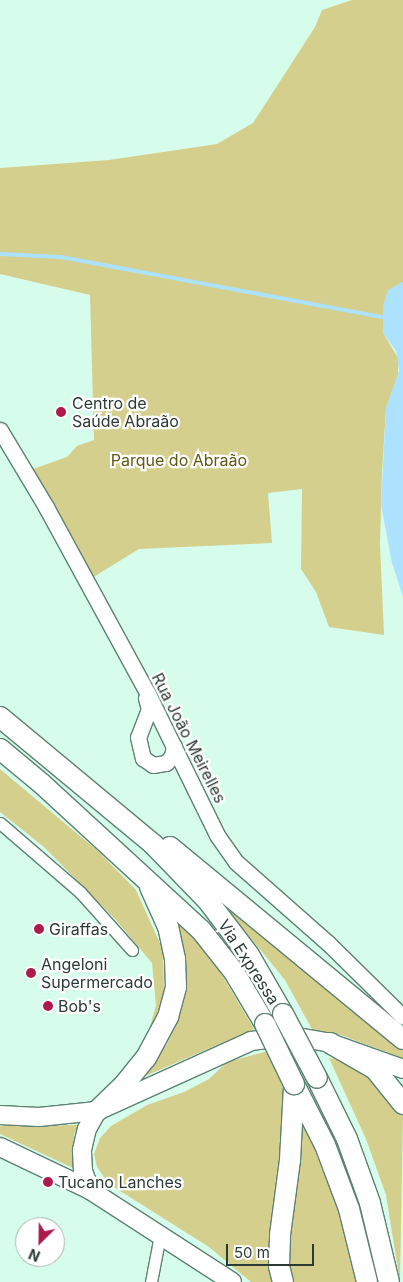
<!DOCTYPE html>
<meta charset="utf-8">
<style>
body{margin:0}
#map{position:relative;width:403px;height:1282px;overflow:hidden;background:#d6fdec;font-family:Inter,sans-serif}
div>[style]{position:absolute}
.green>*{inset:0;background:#d5cf8d}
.water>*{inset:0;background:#ace2fe}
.stream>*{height:4px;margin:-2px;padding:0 2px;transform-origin:2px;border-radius:2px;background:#ace2fe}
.roads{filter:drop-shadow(1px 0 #5d8172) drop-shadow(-1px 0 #5d8172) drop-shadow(0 1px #5d8172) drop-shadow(0 -1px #5d8172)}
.street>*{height:11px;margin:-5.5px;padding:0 5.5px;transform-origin:5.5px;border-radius:5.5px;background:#fff}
.secondary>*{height:15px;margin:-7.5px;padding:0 7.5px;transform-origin:7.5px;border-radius:7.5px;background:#fff}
.primary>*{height:18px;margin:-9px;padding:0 9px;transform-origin:9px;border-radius:9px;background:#fff}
.highway>*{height:20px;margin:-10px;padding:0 10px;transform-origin:10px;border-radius:10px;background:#fff}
.bridges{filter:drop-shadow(1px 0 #5d8172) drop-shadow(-1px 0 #5d8172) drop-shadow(0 1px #5d8172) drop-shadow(0 -1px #5d8172)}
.highway-bridge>*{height:20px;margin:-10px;padding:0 10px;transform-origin:10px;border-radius:10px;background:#fff}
.dots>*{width:14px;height:14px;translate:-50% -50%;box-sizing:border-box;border:2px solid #fff;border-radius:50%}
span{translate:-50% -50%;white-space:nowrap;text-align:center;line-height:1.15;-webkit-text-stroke:4.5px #fff;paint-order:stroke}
.poi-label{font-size:16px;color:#2c3b35}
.left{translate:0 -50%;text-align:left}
.park-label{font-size:16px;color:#605915}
.street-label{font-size:16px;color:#2c3b35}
.north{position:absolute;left:15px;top:1217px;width:50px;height:50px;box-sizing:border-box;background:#fff;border:1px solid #abb1ae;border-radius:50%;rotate:203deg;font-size:14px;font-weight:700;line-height:20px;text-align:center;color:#2c3b35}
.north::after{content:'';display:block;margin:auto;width:18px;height:22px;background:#ad1b4d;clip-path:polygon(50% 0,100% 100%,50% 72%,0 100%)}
.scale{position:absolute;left:226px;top:1244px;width:88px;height:22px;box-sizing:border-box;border:2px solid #2c3b35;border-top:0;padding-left:6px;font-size:15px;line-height:18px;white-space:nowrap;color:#2c3b35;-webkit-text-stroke:4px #fff;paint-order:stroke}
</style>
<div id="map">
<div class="green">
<div style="clip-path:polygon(352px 0,403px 0,403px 282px,383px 333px,398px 358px,398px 375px,386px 408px,382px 473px,380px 544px,384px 635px,329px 627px,316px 592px,301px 569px,302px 489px,268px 493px,272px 543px,139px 549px,92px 578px,33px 469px,67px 457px,77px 446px,94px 440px,90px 295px,0 274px,0 168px,109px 160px,217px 144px,253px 123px,315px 27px,322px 10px)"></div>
<div style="clip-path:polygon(0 769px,99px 852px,136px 890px,163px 950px,164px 996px,147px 1038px,156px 1005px,152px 963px,115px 919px,44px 847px,0 812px)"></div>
<div style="clip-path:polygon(218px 898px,403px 1049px,403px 1058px,338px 1034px,314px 1033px,285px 980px)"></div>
<div style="clip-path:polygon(170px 907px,209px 953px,254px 1029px,143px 1077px,167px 1044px,177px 1022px,183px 992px)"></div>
<div style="clip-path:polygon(268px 1051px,281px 1079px,285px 1108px,275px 1282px,251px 1282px,209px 1247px,109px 1184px,97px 1167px,94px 1154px,100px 1138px,111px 1126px,147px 1105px,184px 1092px,209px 1079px,227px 1062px)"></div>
<div style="clip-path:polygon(329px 1058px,346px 1061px,363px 1071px,389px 1094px,403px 1114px,400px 1282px,386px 1195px,366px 1139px)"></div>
<div style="clip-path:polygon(302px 1118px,343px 1222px,356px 1282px,288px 1282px,284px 1246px)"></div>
<div style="clip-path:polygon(79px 1125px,74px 1134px,75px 1169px,0 1134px,0 1126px)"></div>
</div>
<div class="water">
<div style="clip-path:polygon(403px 282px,403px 597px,392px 563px,381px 505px,386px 408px,399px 371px,396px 351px,383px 333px,383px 306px,388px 290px)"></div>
</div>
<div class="stream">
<div style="left:0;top:254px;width:61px;rotate:2.8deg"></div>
<div style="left:61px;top:257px;width:327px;rotate:10.6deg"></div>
</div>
<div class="roads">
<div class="street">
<div style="left:0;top:823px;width:106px;rotate:40.8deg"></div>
<div style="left:80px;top:892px;width:78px;rotate:48.1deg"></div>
<div style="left:151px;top:1282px;width:48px;rotate:-79.2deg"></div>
</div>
<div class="secondary">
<div style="left:0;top:430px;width:90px;rotate:59.1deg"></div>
<div style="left:46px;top:507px;width:211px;rotate:61.4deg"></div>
<div style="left:147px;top:692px;width:159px;rotate:63.9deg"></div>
<div style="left:217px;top:835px;width:33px;rotate:55deg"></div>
<div style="left:236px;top:862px;width:123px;rotate:41.4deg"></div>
<div style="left:328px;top:943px;width:105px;rotate:44.6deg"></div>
<div style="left:146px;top:698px;width:11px;rotate:75deg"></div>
<div style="left:149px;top:709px;width:30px;rotate:111deg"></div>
<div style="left:138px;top:737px;width:22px;rotate:77deg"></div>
<div style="left:143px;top:758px;width:12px;rotate:35deg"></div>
<div style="left:153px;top:765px;width:13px;rotate:-9deg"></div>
<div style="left:166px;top:763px;width:9px;rotate:-49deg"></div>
<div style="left:172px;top:756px;width:10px;rotate:-79deg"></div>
</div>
<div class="primary">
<div style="left:0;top:1115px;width:39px;rotate:3deg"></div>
<div style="left:39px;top:1117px;width:58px;rotate:-5.9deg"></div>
<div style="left:97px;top:1111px;width:169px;rotate:-24.4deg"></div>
<div style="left:251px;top:1041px;width:41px;rotate:-7deg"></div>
<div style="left:292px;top:1036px;width:39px;rotate:10deg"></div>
<div style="left:330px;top:1043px;width:77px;rotate:19.6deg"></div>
<div style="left:0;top:1147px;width:100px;rotate:25.5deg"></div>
<div style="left:90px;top:1190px;width:169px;rotate:32.9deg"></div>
<div style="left:90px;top:1190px;width:20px;rotate:-110deg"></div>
<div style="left:83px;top:1171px;width:21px;rotate:-93deg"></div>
<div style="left:82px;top:1150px;width:22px;rotate:-77deg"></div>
<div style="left:87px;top:1129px;width:21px;rotate:-61deg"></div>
</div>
<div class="highway">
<div style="left:0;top:717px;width:199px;rotate:39.7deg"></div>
<div style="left:153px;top:844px;width:79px;rotate:46deg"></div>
<div style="left:208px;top:901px;width:68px;rotate:52.8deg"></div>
<div style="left:249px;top:955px;width:68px;rotate:60deg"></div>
<div style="left:0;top:749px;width:53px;rotate:39.7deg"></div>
<div style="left:41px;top:783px;width:217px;rotate:42.6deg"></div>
<div style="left:201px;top:930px;width:53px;rotate:51.8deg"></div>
<div style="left:234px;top:972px;width:61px;rotate:59.2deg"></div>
<div style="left:170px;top:847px;width:302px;rotate:39.5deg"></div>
<div style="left:330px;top:1043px;width:52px;rotate:30deg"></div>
<div style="left:375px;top:1069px;width:45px;rotate:51.3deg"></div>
<div style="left:317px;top:1078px;width:68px;rotate:63.8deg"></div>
<div style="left:347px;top:1139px;width:68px;rotate:70.2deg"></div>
<div style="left:370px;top:1203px;width:81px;rotate:76.5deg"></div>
<div style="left:294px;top:1084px;width:68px;rotate:63.1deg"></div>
<div style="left:325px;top:1145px;width:68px;rotate:69.4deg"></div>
<div style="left:349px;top:1209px;width:75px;rotate:76.1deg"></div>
<div style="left:97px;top:1111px;width:36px;rotate:-44deg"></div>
<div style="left:123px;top:1086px;width:36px;rotate:-51deg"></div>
<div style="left:146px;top:1058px;width:47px;rotate:-61.8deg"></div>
<div style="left:168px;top:1017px;width:31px;rotate:-75deg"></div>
<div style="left:176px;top:987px;width:28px;rotate:-92deg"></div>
<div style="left:175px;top:959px;width:33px;rotate:-102deg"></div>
<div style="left:168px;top:927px;width:44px;rotate:-114.2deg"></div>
<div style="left:283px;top:1282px;width:16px;rotate:-104deg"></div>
<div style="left:279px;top:1266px;width:31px;rotate:-88deg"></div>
<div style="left:280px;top:1235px;width:76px;rotate:-82.4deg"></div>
<div style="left:290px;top:1160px;width:74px;rotate:-86.9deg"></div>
</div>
</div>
<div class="bridges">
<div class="highway-bridge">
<div style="left:283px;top:1014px;width:72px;rotate:62deg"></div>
<div style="left:265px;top:1024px;width:67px;rotate:64.2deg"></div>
</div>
</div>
<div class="dots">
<div style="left:61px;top:412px;background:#ad1b4d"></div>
<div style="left:39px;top:929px;background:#ad1b4d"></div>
<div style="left:31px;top:973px;background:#ad1b4d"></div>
<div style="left:48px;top:1006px;background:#ad1b4d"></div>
<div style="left:48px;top:1182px;background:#ad1b4d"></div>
</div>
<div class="poi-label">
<span class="left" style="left:72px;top:412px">Centro de<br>Saúde Abraão</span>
<span class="left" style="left:49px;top:929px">Giraffas</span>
<span class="left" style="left:41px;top:973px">Angeloni<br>Supermercado</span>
<span class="left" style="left:58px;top:1006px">Bob's</span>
<span class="left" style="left:58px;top:1182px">Tucano Lanches</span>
</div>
<div class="park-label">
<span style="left:179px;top:460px">Parque do Abraão</span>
</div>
<div class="street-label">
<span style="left:189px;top:738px;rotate:63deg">Rua João Meirelles</span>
<span style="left:249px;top:962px;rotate:57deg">Via Expressa</span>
</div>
<div class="north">N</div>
<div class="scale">50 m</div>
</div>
